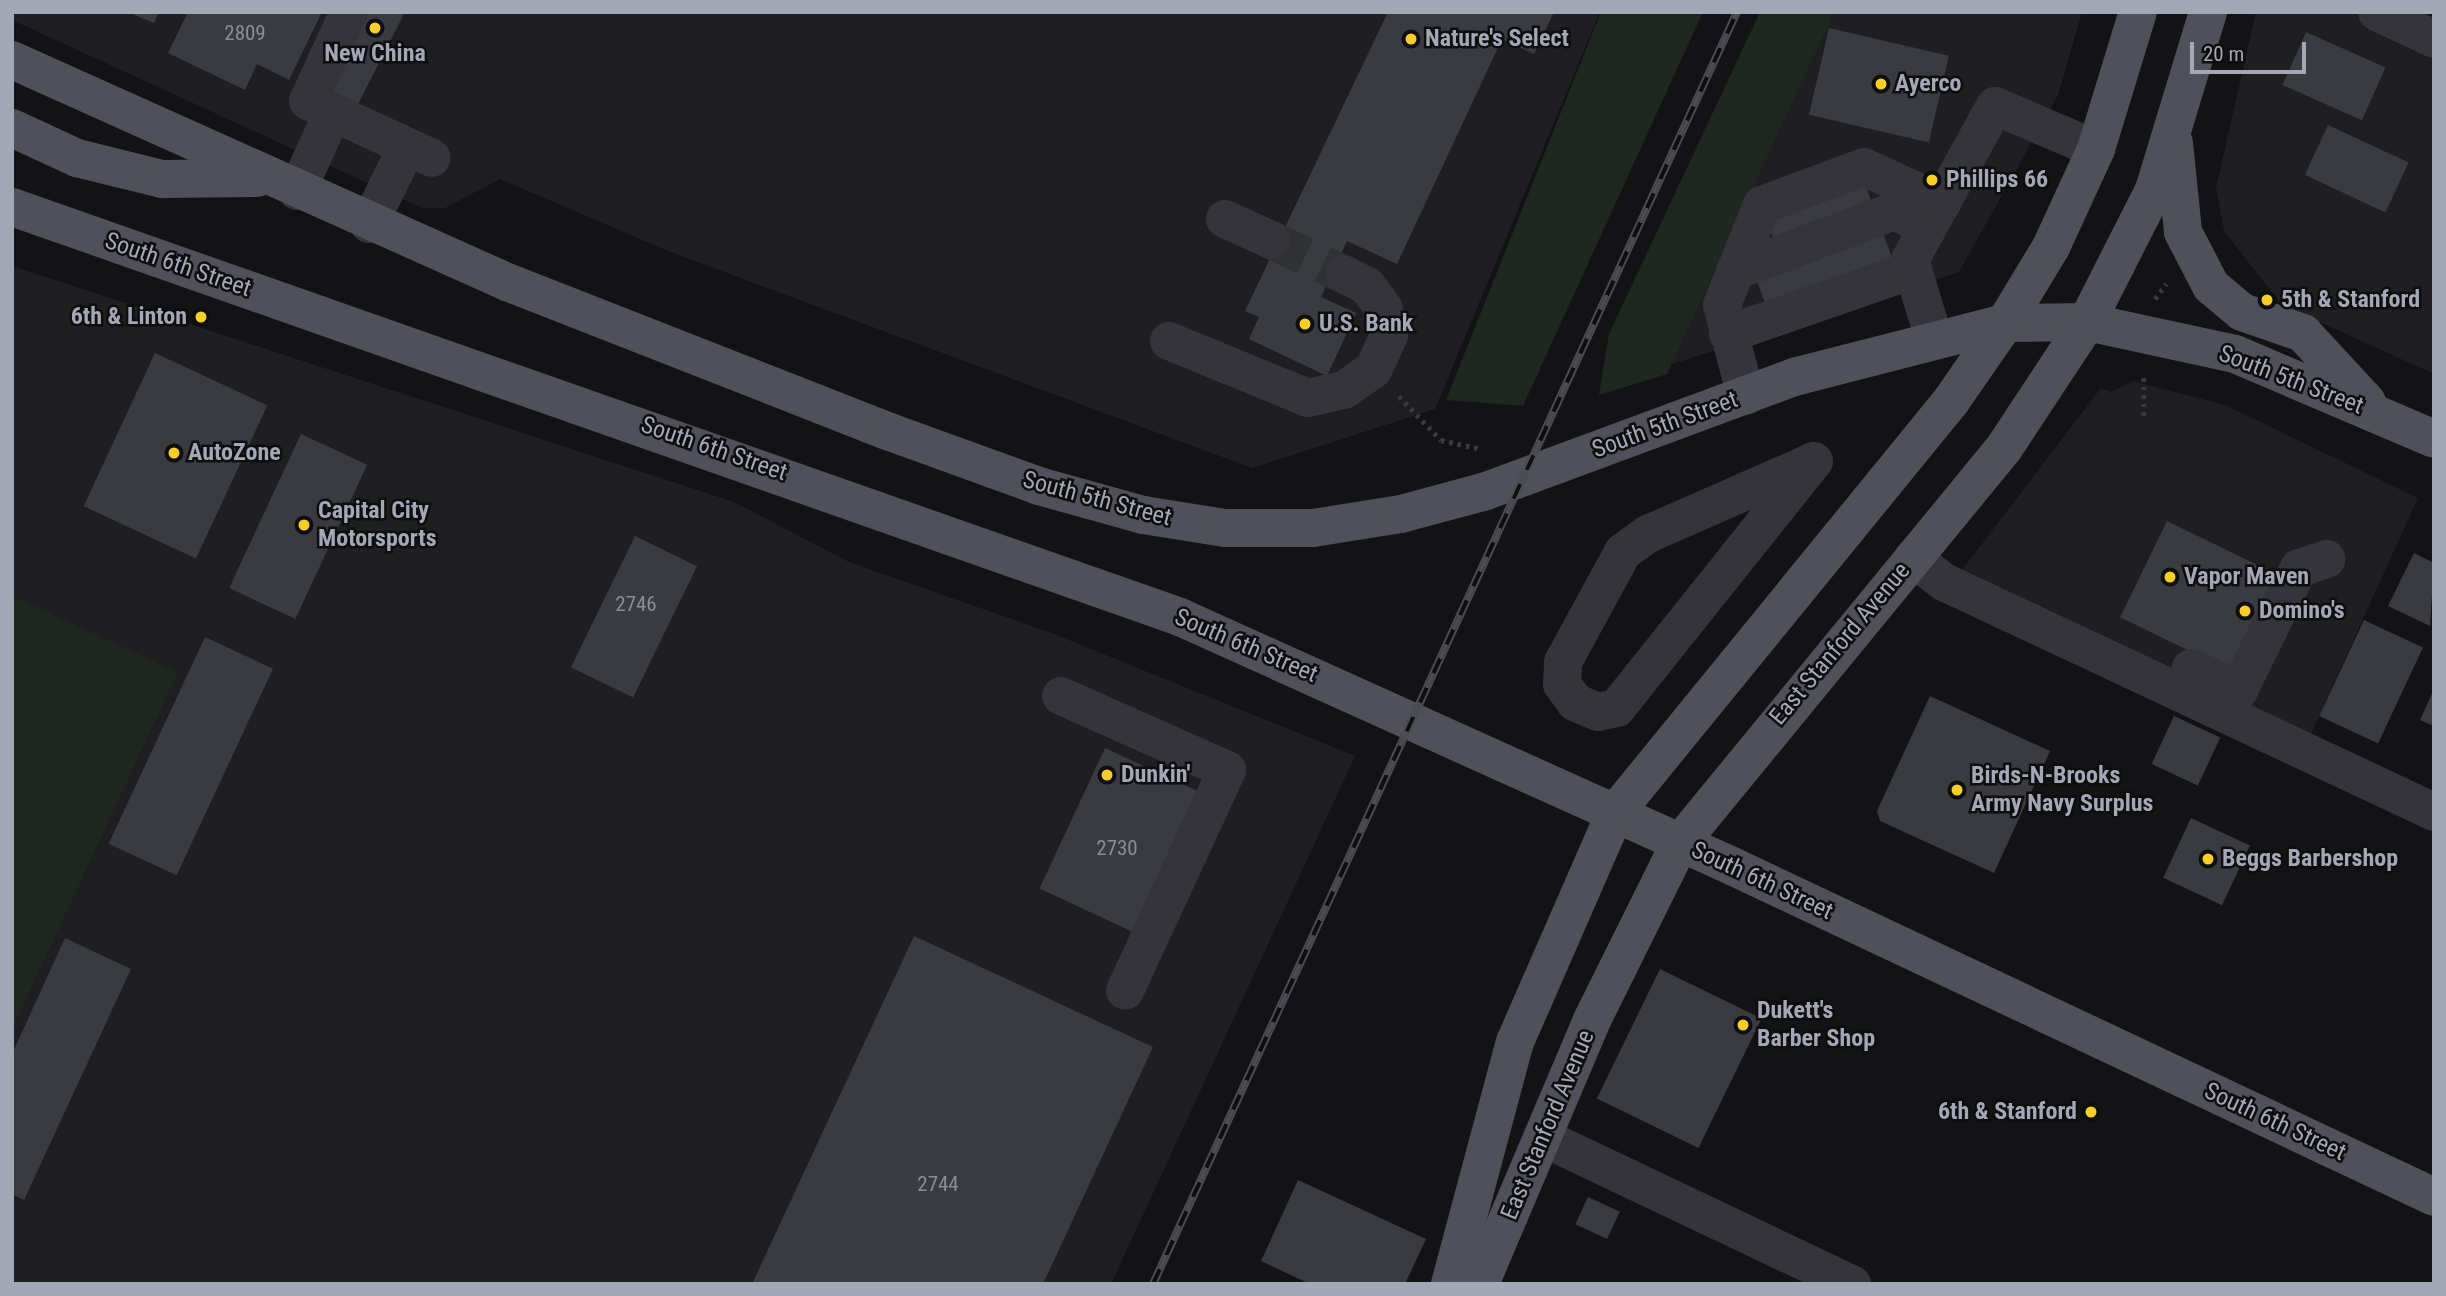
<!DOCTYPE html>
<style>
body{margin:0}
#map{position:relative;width:2446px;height:1296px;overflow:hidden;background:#131315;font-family:"Roboto Condensed",sans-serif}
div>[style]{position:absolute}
.built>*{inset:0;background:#1f1f22}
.green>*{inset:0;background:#1f2721}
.building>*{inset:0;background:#3a3b40;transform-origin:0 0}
.minor-tunnel>*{height:38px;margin-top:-19px;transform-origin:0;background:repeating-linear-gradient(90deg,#303135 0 38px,transparent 0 57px)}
.path>*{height:4.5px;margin-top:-2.25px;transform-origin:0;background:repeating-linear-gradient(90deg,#3a3b41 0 3.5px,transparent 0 8.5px)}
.minor>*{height:38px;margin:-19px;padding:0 19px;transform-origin:19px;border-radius:19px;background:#34343a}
.major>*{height:38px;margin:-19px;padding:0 19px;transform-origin:19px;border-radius:19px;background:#4f5059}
.rail>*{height:8px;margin-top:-4px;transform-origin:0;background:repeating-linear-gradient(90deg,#0e0e0f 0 16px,#4b4b53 0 32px);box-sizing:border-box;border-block:2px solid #4b4b53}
.dots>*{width:19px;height:19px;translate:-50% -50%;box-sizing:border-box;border:4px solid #0e0e0f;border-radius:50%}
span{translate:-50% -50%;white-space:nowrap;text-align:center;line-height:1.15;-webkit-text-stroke:5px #0e0e0f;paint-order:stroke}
.number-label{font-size:21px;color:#8a8c98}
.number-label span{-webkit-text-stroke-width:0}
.poi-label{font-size:24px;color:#a4a7b6;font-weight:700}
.left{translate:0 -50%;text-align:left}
.right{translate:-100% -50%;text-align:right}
.street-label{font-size:24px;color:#a4a7b6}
.frame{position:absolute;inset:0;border:14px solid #a4a7b6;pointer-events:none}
.scale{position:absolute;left:2190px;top:42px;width:116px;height:32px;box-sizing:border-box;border:4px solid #a4a7b6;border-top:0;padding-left:9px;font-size:21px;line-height:24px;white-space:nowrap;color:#a4a7b6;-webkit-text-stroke:5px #0e0e0f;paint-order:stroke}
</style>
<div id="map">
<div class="built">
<div style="clip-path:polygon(12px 12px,1600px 12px,1435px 409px,1252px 468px,668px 251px,500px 179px,445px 208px,422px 208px,12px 20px)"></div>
<div style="clip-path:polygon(1819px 12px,2082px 12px,2058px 95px,1959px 272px,1654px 370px)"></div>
<div style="clip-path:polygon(2256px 12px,2407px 12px,2434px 25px,2434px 374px,2282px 305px,2224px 231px,2216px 188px)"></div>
<div style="clip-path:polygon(12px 266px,734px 502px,849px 562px,1049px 632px,1355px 756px,1111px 1284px,12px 1284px)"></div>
<div style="clip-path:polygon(2133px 381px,2225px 405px,2418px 498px,2308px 740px,1962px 570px,2101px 388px,2111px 392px)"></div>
</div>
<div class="green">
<div style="clip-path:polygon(1601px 12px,1703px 12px,1523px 406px,1446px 400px)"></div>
<div style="clip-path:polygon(1760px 12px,1834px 12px,1667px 374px,1599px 395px,1609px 334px)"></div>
<div style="clip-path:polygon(12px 596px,178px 672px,12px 1029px)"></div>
</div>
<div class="building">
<div style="clip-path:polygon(127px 12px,159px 12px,154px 23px)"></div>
<div style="clip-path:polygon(188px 12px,322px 12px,289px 80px,257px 64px,245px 90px,168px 53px)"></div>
<div style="clip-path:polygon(360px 12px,405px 12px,353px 114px,323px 100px)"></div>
<div style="clip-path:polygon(1388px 12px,1554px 12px,1534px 54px,1502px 39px,1397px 264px,1347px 241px,1321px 297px,1356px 313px,1327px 376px,1249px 339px,1259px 317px,1245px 311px)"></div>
<div style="left:1829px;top:28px;width:123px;height:89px;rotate:13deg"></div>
<div style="left:2306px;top:32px;width:87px;height:58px;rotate:24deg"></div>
<div style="left:2328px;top:125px;width:89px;height:55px;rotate:25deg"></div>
<div style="clip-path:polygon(1861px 173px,1895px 266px,1769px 313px,1752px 268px,1780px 257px,1763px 210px)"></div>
<div style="left:155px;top:353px;width:124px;height:169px;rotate:25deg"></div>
<div style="left:301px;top:434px;width:73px;height:170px;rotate:25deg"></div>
<div style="left:2167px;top:521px;width:124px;height:107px;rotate:26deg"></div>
<div style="left:635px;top:536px;width:69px;height:146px;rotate:26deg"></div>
<div style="clip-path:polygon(2414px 553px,2434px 563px,2430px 626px,2388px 606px)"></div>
<div style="left:2364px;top:620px;width:65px;height:106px;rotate:25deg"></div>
<div style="left:205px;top:637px;width:75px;height:228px;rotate:25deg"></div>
<div style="clip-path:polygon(2434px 689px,2434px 726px,2420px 720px)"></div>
<div style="clip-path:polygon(1930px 696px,2050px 751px,1994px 873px,1880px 821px,1877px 811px)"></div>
<div style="left:2174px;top:716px;width:51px;height:53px;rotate:25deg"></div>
<div style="left:1105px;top:748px;width:106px;height:155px;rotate:25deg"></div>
<div style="left:2191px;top:818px;width:65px;height:66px;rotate:25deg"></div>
<div style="clip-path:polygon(914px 936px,1153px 1047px,1043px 1284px,752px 1284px)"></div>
<div style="clip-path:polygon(65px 938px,131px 969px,24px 1200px,12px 1194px,12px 1054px)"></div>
<div style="left:1660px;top:969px;width:113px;height:144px;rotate:26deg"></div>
<div style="clip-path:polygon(1298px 1180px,1426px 1239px,1405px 1284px,1310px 1284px,1261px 1261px)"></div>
<div style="left:1588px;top:1197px;width:35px;height:30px;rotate:25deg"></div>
</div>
<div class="minor-tunnel">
<div style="left:1271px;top:240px;width:82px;rotate:25.3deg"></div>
</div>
<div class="path">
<div style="left:2155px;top:299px;width:19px;rotate:-54deg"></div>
<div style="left:2144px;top:378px;width:38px;rotate:90deg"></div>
<div style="left:1399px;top:396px;width:61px;rotate:46.3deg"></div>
<div style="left:1441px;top:440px;width:41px;rotate:12.7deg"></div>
</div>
<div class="minor">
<div style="left:349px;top:12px;width:98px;rotate:114.7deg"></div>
<div style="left:308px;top:101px;width:136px;rotate:24.7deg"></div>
<div style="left:2377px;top:12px;width:63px;rotate:25.3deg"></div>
<div style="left:297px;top:191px;width:87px;rotate:-65.5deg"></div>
<div style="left:1225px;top:219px;width:51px;rotate:24.5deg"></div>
<div style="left:369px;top:224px;width:86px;rotate:-63.7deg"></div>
<div style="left:1735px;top:271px;width:171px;rotate:-20.6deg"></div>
<div style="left:1895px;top:211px;width:37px;rotate:27deg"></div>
<div style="left:1728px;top:334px;width:196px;rotate:-19.1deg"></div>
<div style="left:1934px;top:339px;width:83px;rotate:-106.9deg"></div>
<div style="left:1910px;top:260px;width:176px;rotate:-61.1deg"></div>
<div style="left:1995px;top:106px;width:110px;rotate:23.1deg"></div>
<div style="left:1169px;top:341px;width:150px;rotate:22.3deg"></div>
<div style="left:1308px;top:398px;width:37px;rotate:-13deg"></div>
<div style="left:1344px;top:390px;width:35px;rotate:-35deg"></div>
<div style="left:1373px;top:370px;width:38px;rotate:-65deg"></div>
<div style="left:1389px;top:335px;width:26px;rotate:-101deg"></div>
<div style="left:1384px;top:309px;width:29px;rotate:-126deg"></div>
<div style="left:1367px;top:286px;width:25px;rotate:-153deg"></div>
<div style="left:1746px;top:396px;width:94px;rotate:-104.8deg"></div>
<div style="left:1722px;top:305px;width:108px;rotate:-68.2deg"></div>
<div style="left:1762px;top:205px;width:109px;rotate:-20.4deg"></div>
<div style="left:1864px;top:167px;width:86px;rotate:24.8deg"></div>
<div style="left:1814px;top:461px;width:316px;rotate:128.6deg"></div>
<div style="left:1617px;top:708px;width:19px;rotate:168deg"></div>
<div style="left:1598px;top:712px;width:25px;rotate:-157deg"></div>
<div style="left:1575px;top:702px;width:22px;rotate:-126deg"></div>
<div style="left:1562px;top:684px;width:22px;rotate:-87deg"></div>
<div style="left:1563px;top:662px;width:125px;rotate:-61.4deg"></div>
<div style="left:1623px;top:552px;width:31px;rotate:-36deg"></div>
<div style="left:1648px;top:534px;width:181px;rotate:-23.7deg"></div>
<div style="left:1913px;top:558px;width:39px;rotate:38deg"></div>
<div style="left:1944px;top:582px;width:541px;rotate:25.14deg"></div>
<div style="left:2191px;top:668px;width:53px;rotate:24.6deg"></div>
<div style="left:2239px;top:690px;width:136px;rotate:-63.8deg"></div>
<div style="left:2299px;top:568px;width:29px;rotate:-18deg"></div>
<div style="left:1061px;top:696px;width:182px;rotate:24deg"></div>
<div style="left:1227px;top:770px;width:243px;rotate:114.8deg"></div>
<div style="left:1546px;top:1139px;width:339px;rotate:25.4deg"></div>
</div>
<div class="major">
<div style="left:12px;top:60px;width:543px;rotate:24.16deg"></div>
<div style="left:507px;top:282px;width:411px;rotate:21.4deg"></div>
<div style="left:890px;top:432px;width:158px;rotate:19.9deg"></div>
<div style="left:1039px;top:486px;width:108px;rotate:15.6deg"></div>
<div style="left:1143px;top:515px;width:83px;rotate:9deg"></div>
<div style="left:1225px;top:528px;width:88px"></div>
<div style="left:1313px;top:528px;width:89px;rotate:-9deg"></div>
<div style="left:1401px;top:514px;width:88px;rotate:-15.1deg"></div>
<div style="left:1486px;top:491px;width:328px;rotate:-20.3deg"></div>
<div style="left:1794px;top:377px;width:218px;rotate:-14.4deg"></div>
<div style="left:2005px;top:323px;width:82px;rotate:-0.7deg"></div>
<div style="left:2087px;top:322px;width:151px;rotate:12.2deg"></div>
<div style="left:2235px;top:354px;width:216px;rotate:23.1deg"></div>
<div style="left:12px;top:128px;width:72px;rotate:24.8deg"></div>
<div style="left:77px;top:158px;width:88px;rotate:13.9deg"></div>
<div style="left:162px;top:179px;width:95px;rotate:-0.6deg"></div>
<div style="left:2174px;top:143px;width:89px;rotate:84.2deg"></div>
<div style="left:2183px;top:232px;width:61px;rotate:62.6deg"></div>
<div style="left:2211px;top:286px;width:40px;rotate:40deg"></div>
<div style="left:2242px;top:312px;width:65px;rotate:19deg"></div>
<div style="left:2303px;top:333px;width:94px;rotate:47.2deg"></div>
<div style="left:12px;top:207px;width:1238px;rotate:19.34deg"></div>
<div style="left:1180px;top:617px;width:606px;rotate:24.28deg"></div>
<div style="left:1732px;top:866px;width:776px;rotate:25.24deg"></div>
<div style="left:1450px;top:1284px;width:251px;rotate:-75deg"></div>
<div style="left:1515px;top:1042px;width:250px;rotate:-66.4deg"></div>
<div style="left:1615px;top:813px;width:532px;rotate:-50.8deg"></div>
<div style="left:1951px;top:401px;width:95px;rotate:-55.3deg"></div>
<div style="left:2005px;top:323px;width:89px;rotate:-58.8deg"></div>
<div style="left:2051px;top:247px;width:108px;rotate:-65.3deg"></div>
<div style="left:2096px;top:149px;width:143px;rotate:-73deg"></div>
<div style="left:1480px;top:1284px;width:287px;rotate:-67deg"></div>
<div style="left:1592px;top:1020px;width:198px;rotate:-63.6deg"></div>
<div style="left:1680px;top:843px;width:511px;rotate:-50.64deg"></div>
<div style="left:2004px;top:448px;width:151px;rotate:-56.6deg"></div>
<div style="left:2087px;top:322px;width:148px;rotate:-63.1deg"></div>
<div style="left:2154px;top:190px;width:186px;rotate:-73.1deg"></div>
</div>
<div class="rail">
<div style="left:1153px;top:1284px;width:1400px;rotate:-65.34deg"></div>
</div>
<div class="dots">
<div style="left:375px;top:28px;background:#f8ce27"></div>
<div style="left:1411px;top:39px;background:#f8ce27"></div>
<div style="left:1881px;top:84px;background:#f8ce27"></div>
<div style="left:1932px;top:180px;background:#f8ce27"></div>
<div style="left:2267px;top:300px;background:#f8ce27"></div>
<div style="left:201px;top:317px;background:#f8ce27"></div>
<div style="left:1305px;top:324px;background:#f8ce27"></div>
<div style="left:174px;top:453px;background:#f8ce27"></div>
<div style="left:304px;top:525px;background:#f8ce27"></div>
<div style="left:2170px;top:577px;background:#f8ce27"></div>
<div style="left:2245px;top:611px;background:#f8ce27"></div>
<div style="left:1107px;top:775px;background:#f8ce27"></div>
<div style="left:1957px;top:790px;background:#f8ce27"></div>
<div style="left:2208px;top:859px;background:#f8ce27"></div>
<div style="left:1743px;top:1025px;background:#f8ce27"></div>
<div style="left:2091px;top:1112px;background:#f8ce27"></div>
</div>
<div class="number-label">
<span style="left:245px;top:33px">2809</span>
<span style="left:636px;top:604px">2746</span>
<span style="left:1117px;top:848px">2730</span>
<span style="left:938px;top:1184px">2744</span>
</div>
<div class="poi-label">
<span class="left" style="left:1425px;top:39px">Nature's Select</span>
<span style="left:375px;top:54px">New China</span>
<span class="left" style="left:1895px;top:84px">Ayerco</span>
<span class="left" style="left:1946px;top:180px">Phillips 66</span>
<span class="left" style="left:2281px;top:300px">5th &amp; Stanford</span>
<span class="right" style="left:187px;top:317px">6th &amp; Linton</span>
<span class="left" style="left:1319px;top:324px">U.S. Bank</span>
<span class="left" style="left:188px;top:453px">AutoZone</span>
<span class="left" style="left:318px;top:525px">Capital City<br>Motorsports</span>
<span class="left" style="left:2184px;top:577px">Vapor Maven</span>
<span class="left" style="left:2259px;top:611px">Domino's</span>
<span class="left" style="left:1121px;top:775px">Dunkin'</span>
<span class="left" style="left:1971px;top:790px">Birds-N-Brooks<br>Army Navy Surplus</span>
<span class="left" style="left:2222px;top:859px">Beggs Barbershop</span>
<span class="left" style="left:1757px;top:1025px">Dukett's<br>Barber Shop</span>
<span class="right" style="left:2077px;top:1112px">6th &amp; Stanford</span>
</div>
<div class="street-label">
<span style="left:178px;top:265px;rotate:19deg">South 6th Street</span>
<span style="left:2291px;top:380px;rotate:21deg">South 5th Street</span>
<span style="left:1665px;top:425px;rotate:-20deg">South 5th Street</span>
<span style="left:714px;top:449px;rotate:19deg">South 6th Street</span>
<span style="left:1097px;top:499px;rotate:15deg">South 5th Street</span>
<span style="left:1840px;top:644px;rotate:-50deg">East Stanford Avenue</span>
<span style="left:1246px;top:646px;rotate:23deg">South 6th Street</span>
<span style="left:1762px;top:881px;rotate:25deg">South 6th Street</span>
<span style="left:2275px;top:1122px;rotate:25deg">South 6th Street</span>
<span style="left:1548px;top:1125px;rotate:-67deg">East Stanford Avenue</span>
</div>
<div class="frame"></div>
<div class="scale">20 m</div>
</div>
